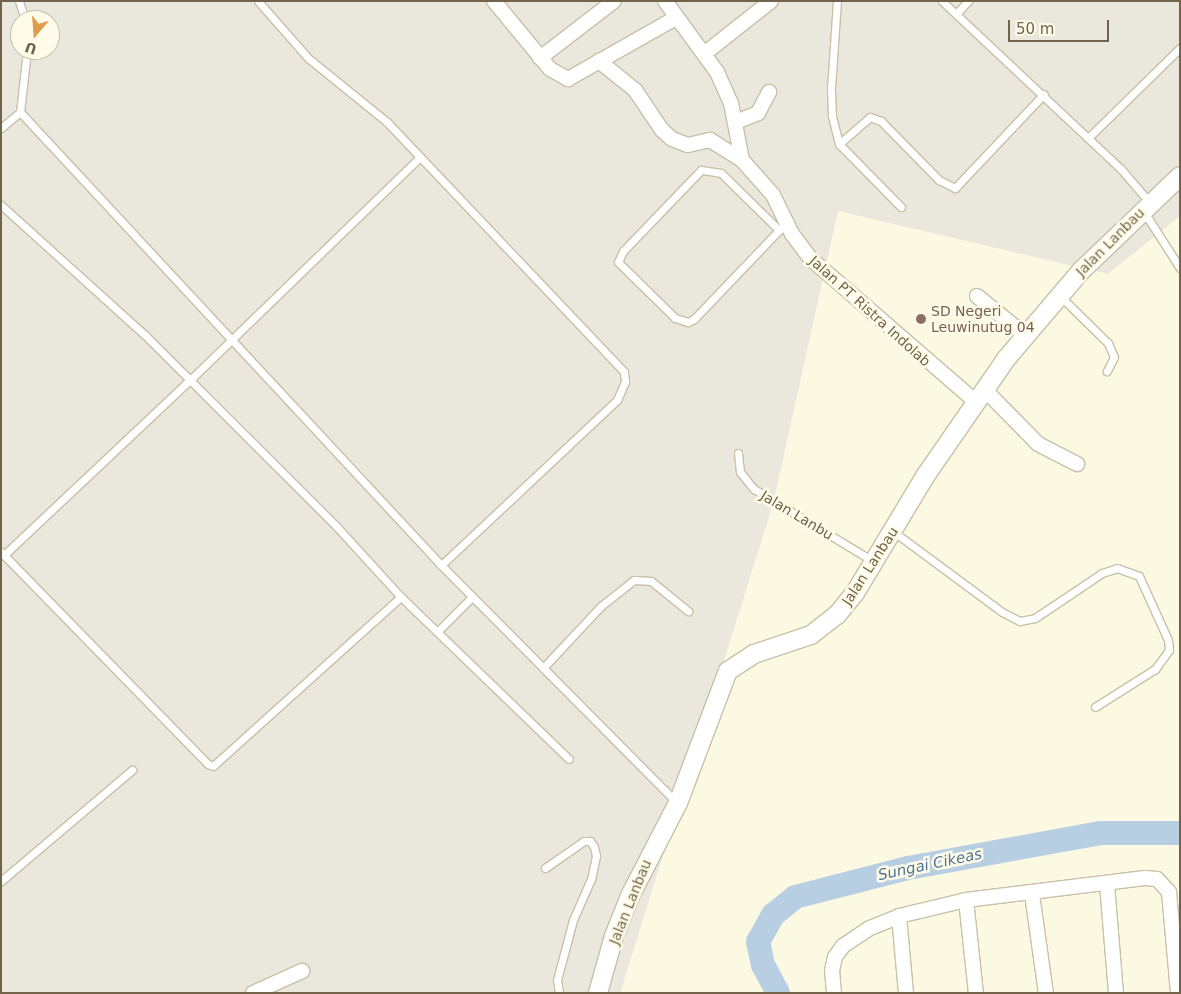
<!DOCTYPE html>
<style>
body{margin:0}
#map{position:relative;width:1181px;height:994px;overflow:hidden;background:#fbf9e2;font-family:"DejaVu Sans",sans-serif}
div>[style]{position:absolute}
.industrial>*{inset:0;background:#eae7dd}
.river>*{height:24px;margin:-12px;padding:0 12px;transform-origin:12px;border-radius:12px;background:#b8cfe3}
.roads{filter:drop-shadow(1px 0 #c8c0a7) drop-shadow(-1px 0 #c8c0a7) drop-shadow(0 1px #c8c0a7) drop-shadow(0 -1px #c8c0a7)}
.service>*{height:7px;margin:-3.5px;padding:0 3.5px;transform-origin:3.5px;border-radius:3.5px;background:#fff}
.minor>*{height:14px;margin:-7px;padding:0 7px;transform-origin:7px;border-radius:7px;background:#fff}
.tertiary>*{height:18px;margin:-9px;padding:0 9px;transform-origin:9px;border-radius:9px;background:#fff}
.dots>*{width:14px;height:14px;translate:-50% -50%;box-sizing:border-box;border:2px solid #fefce8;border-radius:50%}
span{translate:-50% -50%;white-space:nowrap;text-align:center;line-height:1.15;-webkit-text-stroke:5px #fefce8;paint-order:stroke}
.street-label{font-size:14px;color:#71644a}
.education-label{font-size:14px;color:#785e54}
.left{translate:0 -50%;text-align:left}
.water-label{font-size:15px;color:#4e7498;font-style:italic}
.frame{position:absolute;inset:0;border:2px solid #71644a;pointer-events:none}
.north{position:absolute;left:10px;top:10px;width:50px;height:50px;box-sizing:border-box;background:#fefce8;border:1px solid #c6bfa9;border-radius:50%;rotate:198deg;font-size:14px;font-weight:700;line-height:20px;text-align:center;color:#71644a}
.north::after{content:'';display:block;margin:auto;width:18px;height:22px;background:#df9c4d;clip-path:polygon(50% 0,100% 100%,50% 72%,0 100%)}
.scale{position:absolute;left:1008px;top:20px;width:101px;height:22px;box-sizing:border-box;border:2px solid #71644a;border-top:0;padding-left:6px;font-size:15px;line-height:18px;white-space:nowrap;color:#71644a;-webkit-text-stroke:4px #fefce8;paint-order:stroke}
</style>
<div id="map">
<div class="industrial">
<div style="clip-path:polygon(evenodd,1px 1px,1180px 1px,1180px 216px,1108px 274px,838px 211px,773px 504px,620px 993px,1px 993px,1px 1px,20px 20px,50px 20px,50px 50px,20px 50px,20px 20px)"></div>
</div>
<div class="river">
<div style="left:778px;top:993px;width:32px;rotate:-118deg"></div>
<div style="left:763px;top:965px;width:24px;rotate:-102deg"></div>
<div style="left:758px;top:942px;width:31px;rotate:-61deg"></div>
<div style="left:773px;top:915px;width:28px;rotate:-39deg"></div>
<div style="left:795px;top:897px;width:117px;rotate:-14.4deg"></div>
<div style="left:908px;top:868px;width:195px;rotate:-10.3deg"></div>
<div style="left:1100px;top:833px;width:80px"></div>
</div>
<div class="roads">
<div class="service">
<div style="left:19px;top:1px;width:20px;rotate:72deg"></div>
<div style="left:258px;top:1px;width:76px;rotate:48.7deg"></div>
<div style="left:308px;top:58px;width:102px;rotate:39deg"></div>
<div style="left:387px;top:122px;width:344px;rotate:46.5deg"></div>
<div style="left:624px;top:372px;width:10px;rotate:84deg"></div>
<div style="left:625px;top:382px;width:20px;rotate:114deg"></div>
<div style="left:617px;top:400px;width:241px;rotate:136.8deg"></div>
<div style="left:837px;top:1px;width:88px;rotate:93.9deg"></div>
<div style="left:831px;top:89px;width:27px;rotate:88deg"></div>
<div style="left:832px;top:116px;width:29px;rotate:76deg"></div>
<div style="left:942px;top:1px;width:245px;rotate:43.2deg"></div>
<div style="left:1121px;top:169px;width:45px;rotate:49.5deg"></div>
<div style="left:956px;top:14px;width:18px;rotate:-47deg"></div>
<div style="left:27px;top:50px;width:62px;rotate:96.4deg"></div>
<div style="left:20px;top:112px;width:618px;rotate:47.1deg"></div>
<div style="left:441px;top:565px;width:335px;rotate:45.2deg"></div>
<div style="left:1px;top:128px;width:25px;rotate:-40deg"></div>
<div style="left:1088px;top:138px;width:129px;rotate:-44.4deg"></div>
<div style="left:1px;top:205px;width:194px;rotate:42.1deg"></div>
<div style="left:145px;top:335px;width:272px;rotate:45deg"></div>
<div style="left:337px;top:527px;width:95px;rotate:47.6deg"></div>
<div style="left:401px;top:597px;width:233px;rotate:44deg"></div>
<div style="left:901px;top:207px;width:88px;rotate:-134.5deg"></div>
<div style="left:839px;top:144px;width:41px;rotate:-41.1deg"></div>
<div style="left:870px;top:117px;width:12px;rotate:20deg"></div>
<div style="left:881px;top:121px;width:83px;rotate:45.5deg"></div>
<div style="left:939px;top:180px;width:18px;rotate:27deg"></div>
<div style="left:955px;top:188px;width:129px;rotate:-46.6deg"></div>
<div style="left:1144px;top:212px;width:67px;rotate:57.3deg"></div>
<div style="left:779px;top:230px;width:81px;rotate:-135.5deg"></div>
<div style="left:721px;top:173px;width:20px;rotate:-171deg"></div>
<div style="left:701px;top:170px;width:112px;rotate:133.9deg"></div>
<div style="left:623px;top:251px;width:12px;rotate:114deg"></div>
<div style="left:618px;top:262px;width:80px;rotate:44.5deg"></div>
<div style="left:675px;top:318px;width:14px;rotate:17deg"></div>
<div style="left:688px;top:322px;width:7px;rotate:-27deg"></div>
<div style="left:694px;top:319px;width:123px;rotate:-46.3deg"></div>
<div style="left:779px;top:230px;width:11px;rotate:-45deg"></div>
<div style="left:1061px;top:297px;width:66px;rotate:44.4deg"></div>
<div style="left:1108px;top:343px;width:15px;rotate:67deg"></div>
<div style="left:1114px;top:357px;width:16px;rotate:117deg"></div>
<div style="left:738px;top:453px;width:19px;rotate:84deg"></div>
<div style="left:740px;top:472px;width:22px;rotate:51deg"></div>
<div style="left:754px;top:489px;width:139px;rotate:31.2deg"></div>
<div style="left:894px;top:532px;width:134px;rotate:36.5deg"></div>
<div style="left:1002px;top:612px;width:20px;rotate:27deg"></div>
<div style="left:1020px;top:621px;width:15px;rotate:-11deg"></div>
<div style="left:1035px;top:618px;width:81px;rotate:-33.9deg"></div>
<div style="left:1102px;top:573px;width:16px;rotate:-18deg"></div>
<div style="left:1117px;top:568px;width:23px;rotate:20deg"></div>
<div style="left:1139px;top:576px;width:70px;rotate:65.6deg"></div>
<div style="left:1168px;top:640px;width:10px;rotate:84deg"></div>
<div style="left:1169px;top:650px;width:24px;rotate:126deg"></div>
<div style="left:1155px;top:669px;width:71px;rotate:147.7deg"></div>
<div style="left:1px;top:552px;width:296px;rotate:45.7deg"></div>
<div style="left:208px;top:764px;width:5px;rotate:22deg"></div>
<div style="left:213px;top:766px;width:253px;rotate:-42deg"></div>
<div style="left:4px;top:555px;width:257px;rotate:-43.3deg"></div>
<div style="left:191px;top:379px;width:319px;rotate:-44.1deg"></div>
<div style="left:438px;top:631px;width:48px;rotate:-45deg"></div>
<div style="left:543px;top:668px;width:85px;rotate:-46.9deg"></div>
<div style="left:601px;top:606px;width:42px;rotate:-38.2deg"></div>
<div style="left:634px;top:580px;width:17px;rotate:3deg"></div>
<div style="left:651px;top:581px;width:48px;rotate:39deg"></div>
<div style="left:545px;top:868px;width:47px;rotate:-34.7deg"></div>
<div style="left:584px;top:841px;width:6px"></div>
<div style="left:590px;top:841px;width:7px;rotate:56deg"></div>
<div style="left:594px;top:847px;width:9px;rotate:77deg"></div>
<div style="left:596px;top:856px;width:24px;rotate:102deg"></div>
<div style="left:591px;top:879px;width:45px;rotate:113.7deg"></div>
<div style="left:573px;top:920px;width:62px;rotate:104.9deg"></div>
<div style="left:557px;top:980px;width:13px;rotate:81deg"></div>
<div style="left:1px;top:881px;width:172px;rotate:-40.3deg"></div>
</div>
<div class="minor">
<div style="left:494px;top:1px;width:88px;rotate:50.5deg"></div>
<div style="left:550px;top:69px;width:21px;rotate:29deg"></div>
<div style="left:568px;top:79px;width:124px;rotate:-29.5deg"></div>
<div style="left:665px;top:1px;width:88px;rotate:53.8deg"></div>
<div style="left:717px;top:72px;width:34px;rotate:66deg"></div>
<div style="left:731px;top:103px;width:58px;rotate:79.1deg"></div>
<div style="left:704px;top:54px;width:85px;rotate:-38.3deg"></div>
<div style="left:540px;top:58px;width:93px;rotate:-37.6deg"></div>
<div style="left:599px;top:61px;width:46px;rotate:38.9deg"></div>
<div style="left:635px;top:90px;width:48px;rotate:56deg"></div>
<div style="left:662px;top:130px;width:13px;rotate:42deg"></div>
<div style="left:672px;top:139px;width:17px;rotate:21deg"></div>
<div style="left:688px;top:145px;width:23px;rotate:-13deg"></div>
<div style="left:710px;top:140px;width:38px;rotate:32deg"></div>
<div style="left:742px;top:160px;width:47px;rotate:48.5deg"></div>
<div style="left:773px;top:195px;width:43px;rotate:64deg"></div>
<div style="left:792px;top:234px;width:31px;rotate:53deg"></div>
<div style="left:811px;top:259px;width:218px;rotate:40.9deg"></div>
<div style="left:736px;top:122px;width:24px;rotate:-22deg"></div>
<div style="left:758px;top:113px;width:24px;rotate:-62deg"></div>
<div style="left:977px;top:296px;width:62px;rotate:39.1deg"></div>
<div style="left:985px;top:390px;width:76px;rotate:45.5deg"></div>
<div style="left:1038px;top:444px;width:44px;rotate:27.1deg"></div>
<div style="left:1107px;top:884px;width:109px;rotate:85.3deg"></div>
<div style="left:1032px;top:894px;width:100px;rotate:82deg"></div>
<div style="left:966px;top:900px;width:94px;rotate:83.9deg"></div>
<div style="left:899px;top:916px;width:77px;rotate:84.8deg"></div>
<div style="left:253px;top:993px;width:54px;rotate:-24.2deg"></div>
<div style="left:834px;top:993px;width:22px;rotate:-95deg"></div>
<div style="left:832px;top:971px;width:14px;rotate:-78deg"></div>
<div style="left:835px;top:957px;width:14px;rotate:-54deg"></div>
<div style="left:843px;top:946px;width:32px;rotate:-34deg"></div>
<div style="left:870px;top:928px;width:31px;rotate:-22deg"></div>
<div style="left:899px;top:916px;width:69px;rotate:-13.4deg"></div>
<div style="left:966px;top:900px;width:180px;rotate:-7deg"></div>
<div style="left:1145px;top:878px;width:12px;rotate:5deg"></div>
<div style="left:1157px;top:879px;width:18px;rotate:47deg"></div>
<div style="left:1169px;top:892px;width:101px;rotate:84.9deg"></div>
</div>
<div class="tertiary">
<div style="left:598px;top:993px;width:59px;rotate:-74.3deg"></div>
<div style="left:614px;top:936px;width:43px;rotate:-68.2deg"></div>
<div style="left:630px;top:896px;width:105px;rotate:-62.7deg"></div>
<div style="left:678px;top:803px;width:141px;rotate:-69.3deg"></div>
<div style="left:728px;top:671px;width:31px;rotate:-33deg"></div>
<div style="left:754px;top:654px;width:60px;rotate:-18.4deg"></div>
<div style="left:811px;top:635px;width:33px;rotate:-38deg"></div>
<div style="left:837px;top:615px;width:28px;rotate:-51deg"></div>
<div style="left:855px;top:593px;width:138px;rotate:-59deg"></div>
<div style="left:926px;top:475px;width:141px;rotate:-55.4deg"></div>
<div style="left:1006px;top:359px;width:116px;rotate:-49.6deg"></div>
<div style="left:1081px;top:271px;width:137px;rotate:-43.8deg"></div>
</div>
</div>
<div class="dots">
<div style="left:921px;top:319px;background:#8d6e63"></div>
</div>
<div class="street-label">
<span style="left:1110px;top:242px;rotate:-45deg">Jalan Lanbau</span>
<span style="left:870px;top:311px;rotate:42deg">Jalan PT Ristra Indolab</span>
<span style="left:797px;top:515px;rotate:31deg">Jalan Lanbu</span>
<span style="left:870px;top:566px;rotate:-57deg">Jalan Lanbau</span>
<span style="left:630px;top:902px;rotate:-68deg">Jalan Lanbau</span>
</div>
<div class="education-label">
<span class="left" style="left:931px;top:319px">SD Negeri<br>Leuwinutug 04</span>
</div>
<div class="water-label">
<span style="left:930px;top:865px;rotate:-12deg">Sungai Cikeas</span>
</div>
<div class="frame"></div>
<div class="north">U</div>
<div class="scale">50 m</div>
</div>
